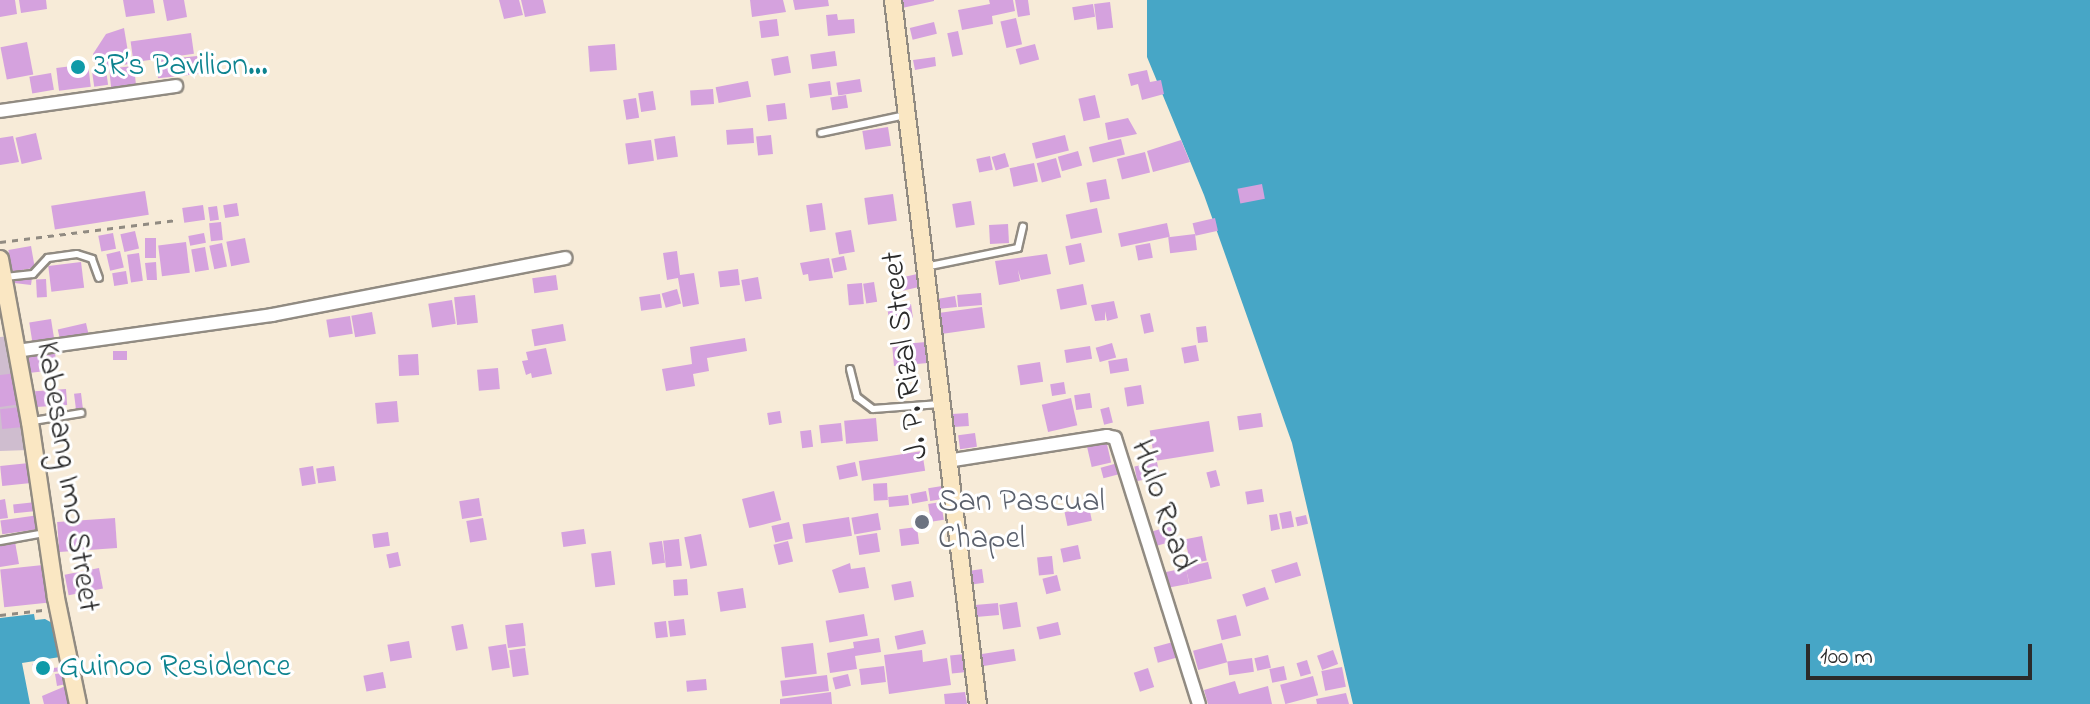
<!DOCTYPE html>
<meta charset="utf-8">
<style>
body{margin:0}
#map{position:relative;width:2090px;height:704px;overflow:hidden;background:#f7ebd8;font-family:"Indie Flower",sans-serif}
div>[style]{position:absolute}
.industrial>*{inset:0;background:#cfbdcf}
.water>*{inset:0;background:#47a6c6}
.building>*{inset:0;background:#d5a2de;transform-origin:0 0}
.path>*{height:3px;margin-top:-1.5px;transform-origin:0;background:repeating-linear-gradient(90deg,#918b82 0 6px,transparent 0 12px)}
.roads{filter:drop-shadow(2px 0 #918b82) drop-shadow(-2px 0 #918b82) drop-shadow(0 2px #918b82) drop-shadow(0 -2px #918b82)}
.service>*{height:6px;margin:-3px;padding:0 3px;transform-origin:3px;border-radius:3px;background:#fff}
.minor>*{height:12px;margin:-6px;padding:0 6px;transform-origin:6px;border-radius:6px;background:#fff}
.secondary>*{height:16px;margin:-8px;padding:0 8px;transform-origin:8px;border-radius:8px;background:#fae7c3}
.dots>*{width:22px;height:22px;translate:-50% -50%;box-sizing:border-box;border:4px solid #fff;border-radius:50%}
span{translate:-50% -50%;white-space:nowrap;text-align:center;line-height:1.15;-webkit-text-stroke:6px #fff;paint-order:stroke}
.culture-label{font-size:32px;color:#0d838f}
.left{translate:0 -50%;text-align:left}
.street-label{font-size:32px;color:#2b2b2b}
.worship-label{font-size:32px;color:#5b616d}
.scale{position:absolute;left:1806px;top:644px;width:226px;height:36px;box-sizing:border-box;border:4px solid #2b2b2b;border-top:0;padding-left:10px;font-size:24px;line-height:28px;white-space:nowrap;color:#2b2b2b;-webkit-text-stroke:6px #fff;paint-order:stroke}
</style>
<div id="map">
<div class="industrial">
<div style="clip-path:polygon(12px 336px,29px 450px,0 451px,0 337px)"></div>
</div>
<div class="water">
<div style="clip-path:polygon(1147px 0,2090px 0,2090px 704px,1353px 704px,1292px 443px,1204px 195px,1147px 57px)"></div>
<div style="clip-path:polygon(34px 614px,35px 620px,45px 619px,54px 624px,60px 657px,22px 663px,30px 704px,0 704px,0 618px)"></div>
</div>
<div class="building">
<div style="clip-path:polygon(0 0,15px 0,17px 14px,0 17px)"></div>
<div style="clip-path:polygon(19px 0,46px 0,47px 9px,21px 13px)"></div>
<div style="clip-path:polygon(123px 0,153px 0,155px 13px,126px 17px)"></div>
<div style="clip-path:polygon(163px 0,184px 0,187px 17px,167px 21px)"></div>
<div style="clip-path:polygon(499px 0,519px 0,523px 15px,504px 19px)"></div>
<div style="clip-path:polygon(521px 0,543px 0,546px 13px,525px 17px)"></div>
<div style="clip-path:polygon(750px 0,783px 0,786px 12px,752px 17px)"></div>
<div style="clip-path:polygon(793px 0,828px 0,829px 6px,795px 10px)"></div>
<div style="clip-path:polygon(900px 0,934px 0,934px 1px,902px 8px)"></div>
<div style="clip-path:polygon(989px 0,1013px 0,1015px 11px,992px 16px,993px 24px,962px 30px,958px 10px,990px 4px)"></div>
<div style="clip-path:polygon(1015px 0,1028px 0,1030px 15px,1018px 17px)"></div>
<div style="left:1110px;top:2px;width:26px;height:16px;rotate:83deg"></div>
<div style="left:1093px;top:4px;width:13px;height:21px;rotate:81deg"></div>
<div style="clip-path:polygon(837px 14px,838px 20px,854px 19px,855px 33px,828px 36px,826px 15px)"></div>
<div style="left:1016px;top:18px;width:27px;height:16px;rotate:77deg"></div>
<div style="left:777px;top:19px;width:17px;height:18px;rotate:83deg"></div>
<div style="left:934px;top:22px;width:12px;height:25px;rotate:76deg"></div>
<div style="clip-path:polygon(124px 28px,130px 64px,96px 68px,93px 54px,106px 34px)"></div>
<div style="left:958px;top:31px;width:24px;height:11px;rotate:78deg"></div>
<div style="left:191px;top:33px;width:21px;height:61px;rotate:82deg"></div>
<div style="left:27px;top:42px;width:33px;height:27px;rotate:79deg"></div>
<div style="left:615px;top:44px;width:26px;height:27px;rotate:86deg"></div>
<div style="left:1035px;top:44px;width:16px;height:20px;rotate:75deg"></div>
<div style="left:835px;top:51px;width:15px;height:25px;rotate:82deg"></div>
<div style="left:197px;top:56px;width:18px;height:41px;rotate:84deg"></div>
<div style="left:788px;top:56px;width:17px;height:17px;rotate:80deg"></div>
<div style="clip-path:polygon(935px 57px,936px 66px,915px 70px,913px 60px)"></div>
<div style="left:88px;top:64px;width:23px;height:32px;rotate:83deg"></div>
<div style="left:134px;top:66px;width:19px;height:25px;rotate:84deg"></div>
<div style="left:106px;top:70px;width:15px;height:14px;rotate:82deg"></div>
<div style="clip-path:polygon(1147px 70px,1150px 82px,1161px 80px,1164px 94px,1142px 100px,1138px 84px,1131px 86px,1128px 74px)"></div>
<div style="left:51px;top:73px;width:17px;height:22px;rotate:80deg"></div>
<div style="left:860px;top:79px;width:13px;height:24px;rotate:81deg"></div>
<div style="left:748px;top:81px;width:16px;height:33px;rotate:79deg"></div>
<div style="left:830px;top:81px;width:14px;height:22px;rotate:82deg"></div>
<div style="left:713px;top:89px;width:15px;height:23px;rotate:86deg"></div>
<div style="left:653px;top:91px;width:19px;height:15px;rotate:81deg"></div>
<div style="left:846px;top:95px;width:13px;height:16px;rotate:81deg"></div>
<div style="left:1095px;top:95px;width:23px;height:17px;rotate:77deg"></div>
<div style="left:636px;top:98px;width:20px;height:13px;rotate:81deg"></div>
<div style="left:785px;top:103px;width:16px;height:19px;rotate:83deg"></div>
<div style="clip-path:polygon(1128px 118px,1137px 134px,1108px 140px,1105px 123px)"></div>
<div style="left:888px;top:127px;width:19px;height:26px;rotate:81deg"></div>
<div style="left:753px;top:128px;width:15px;height:27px;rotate:86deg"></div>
<div style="left:36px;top:133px;width:27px;height:21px;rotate:77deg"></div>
<div style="left:771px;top:135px;width:19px;height:15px;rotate:84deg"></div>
<div style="left:1065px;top:135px;width:16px;height:34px;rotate:76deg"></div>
<div style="clip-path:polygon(13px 136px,19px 162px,0 165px,0 138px)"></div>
<div style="left:675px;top:136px;width:21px;height:21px;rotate:82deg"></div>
<div style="left:1121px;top:139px;width:16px;height:33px;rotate:76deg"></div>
<div style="left:651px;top:140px;width:21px;height:26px;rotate:82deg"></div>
<div style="clip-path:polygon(1181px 140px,1190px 162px,1153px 172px,1147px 151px)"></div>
<div style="left:1078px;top:151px;width:15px;height:21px;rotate:74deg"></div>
<div style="left:1145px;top:152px;width:21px;height:29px;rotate:76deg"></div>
<div style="left:1005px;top:153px;width:14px;height:14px;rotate:73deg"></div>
<div style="left:990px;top:156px;width:14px;height:14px;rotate:78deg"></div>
<div style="left:1056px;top:158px;width:20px;height:20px;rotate:75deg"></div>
<div style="left:1034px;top:163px;width:19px;height:25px;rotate:78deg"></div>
<div style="left:1106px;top:179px;width:20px;height:20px;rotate:79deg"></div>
<div style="left:1262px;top:184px;width:15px;height:25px;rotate:79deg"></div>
<div style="left:145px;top:191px;width:24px;height:95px;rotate:81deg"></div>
<div style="left:893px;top:194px;width:27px;height:29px;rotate:82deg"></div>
<div style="left:971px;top:201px;width:24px;height:19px;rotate:81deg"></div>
<div style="left:237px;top:203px;width:13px;height:14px;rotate:81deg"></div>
<div style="left:822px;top:203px;width:27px;height:16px;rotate:82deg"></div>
<div style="left:203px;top:205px;width:15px;height:21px;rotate:82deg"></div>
<div style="left:217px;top:206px;width:14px;height:9px;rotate:82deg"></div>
<div style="left:1097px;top:208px;width:25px;height:32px;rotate:78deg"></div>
<div style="left:1215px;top:218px;width:13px;height:23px;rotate:77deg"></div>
<div style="left:221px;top:222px;width:18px;height:12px;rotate:84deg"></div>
<div style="left:1167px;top:223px;width:14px;height:50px;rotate:78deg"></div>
<div style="left:1008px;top:224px;width:19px;height:19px;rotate:87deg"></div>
<div style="left:851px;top:230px;width:22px;height:16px;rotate:80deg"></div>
<div style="left:135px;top:231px;width:18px;height:15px;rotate:77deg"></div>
<div style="left:113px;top:233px;width:16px;height:15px;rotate:79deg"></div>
<div style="left:204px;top:233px;width:10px;height:16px;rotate:79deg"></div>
<div style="left:1195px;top:234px;width:16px;height:27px;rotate:83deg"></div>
<div style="left:145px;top:238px;width:11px;height:20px"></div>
<div style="left:245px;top:238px;width:25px;height:19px;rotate:79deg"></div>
<div style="left:186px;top:242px;width:31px;height:28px;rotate:83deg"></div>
<div style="left:222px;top:243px;width:24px;height:13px;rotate:78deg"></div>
<div style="left:1081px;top:243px;width:19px;height:16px;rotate:78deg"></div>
<div style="left:1150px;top:243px;width:15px;height:15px;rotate:79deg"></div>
<div style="left:31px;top:246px;width:22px;height:23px;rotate:80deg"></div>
<div style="left:205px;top:247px;width:23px;height:14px;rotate:80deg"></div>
<div style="left:120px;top:251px;width:17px;height:14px;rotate:77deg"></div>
<div style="clip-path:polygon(677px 251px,680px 275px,694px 273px,699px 304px,683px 307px,678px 278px,667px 280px,663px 253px)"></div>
<div style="left:139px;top:253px;width:28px;height:12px;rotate:82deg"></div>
<div style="clip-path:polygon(1047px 254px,1051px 274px,1021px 280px,1018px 270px,1020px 281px,999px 285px,995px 261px)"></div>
<div style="left:844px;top:256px;width:14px;height:13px;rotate:78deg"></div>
<div style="clip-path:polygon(829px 258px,833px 278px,809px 281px,808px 274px,803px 275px,800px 263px)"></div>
<div style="left:81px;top:262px;width:26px;height:33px;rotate:83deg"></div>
<div style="clip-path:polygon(156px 262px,157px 280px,147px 280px,145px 263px)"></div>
<div style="left:738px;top:269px;width:16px;height:20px;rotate:83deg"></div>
<div style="left:126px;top:271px;width:13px;height:14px;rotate:81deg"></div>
<div style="left:917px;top:274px;width:13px;height:20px;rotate:77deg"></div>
<div style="left:556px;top:275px;width:15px;height:24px;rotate:82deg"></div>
<div style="clip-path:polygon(15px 277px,32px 278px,31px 285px,14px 283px)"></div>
<div style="left:758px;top:277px;width:22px;height:17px;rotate:80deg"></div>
<div style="left:46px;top:279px;width:18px;height:10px;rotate:87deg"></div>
<div style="left:874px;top:282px;width:20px;height:11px;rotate:81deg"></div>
<div style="left:862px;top:283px;width:21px;height:15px;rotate:85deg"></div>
<div style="left:1083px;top:284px;width:21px;height:27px;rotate:79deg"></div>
<div style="left:677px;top:289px;width:15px;height:16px;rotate:74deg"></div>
<div style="left:981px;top:293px;width:12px;height:24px;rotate:85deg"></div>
<div style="left:660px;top:294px;width:14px;height:21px;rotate:82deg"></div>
<div style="left:475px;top:295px;width:28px;height:21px;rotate:84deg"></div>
<div style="clip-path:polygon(955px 296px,957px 307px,938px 309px,937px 299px)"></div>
<div style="left:452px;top:300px;width:24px;height:24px;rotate:81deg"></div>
<div style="clip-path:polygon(1114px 301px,1118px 318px,1107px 321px,1105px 311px,1105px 320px,1095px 321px,1091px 305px)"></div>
<div style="left:911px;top:304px;width:14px;height:24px;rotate:82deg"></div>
<div style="left:982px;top:307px;width:21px;height:44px;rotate:82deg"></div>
<div style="left:372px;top:312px;width:22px;height:21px;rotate:80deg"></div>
<div style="left:1150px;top:313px;width:19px;height:10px;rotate:78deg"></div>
<div style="left:350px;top:316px;width:18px;height:24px;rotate:81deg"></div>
<div style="left:51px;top:319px;width:19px;height:22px;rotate:81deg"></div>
<div style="left:86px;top:323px;width:13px;height:29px;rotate:77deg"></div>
<div style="left:563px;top:324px;width:17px;height:32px;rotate:80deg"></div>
<div style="left:1206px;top:326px;width:16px;height:10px;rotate:83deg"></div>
<div style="clip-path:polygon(745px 338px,747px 351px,707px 358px,709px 371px,693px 374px,695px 386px,666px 391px,662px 369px,692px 364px,690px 347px)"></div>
<div style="left:926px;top:342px;width:21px;height:34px;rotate:85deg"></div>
<div style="left:1112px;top:343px;width:15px;height:17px;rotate:74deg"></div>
<div style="left:1196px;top:345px;width:16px;height:15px;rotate:79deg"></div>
<div style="left:1090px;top:346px;width:13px;height:26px;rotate:81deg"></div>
<div style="clip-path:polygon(546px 348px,552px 374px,532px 378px,531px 373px,526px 375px,522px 361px,528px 360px,526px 352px)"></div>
<div style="left:127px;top:351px;width:9px;height:14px;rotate:90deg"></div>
<div style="left:55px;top:352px;width:18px;height:29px;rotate:84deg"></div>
<div style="left:418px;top:354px;width:21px;height:20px;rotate:87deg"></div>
<div style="left:1127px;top:358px;width:13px;height:19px;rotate:81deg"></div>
<div style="left:1040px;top:362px;width:20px;height:23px;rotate:81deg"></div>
<div style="left:498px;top:368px;width:21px;height:21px;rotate:85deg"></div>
<div style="clip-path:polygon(17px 373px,21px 404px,0 407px,0 375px)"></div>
<div style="left:1064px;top:382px;width:12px;height:14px;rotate:81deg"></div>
<div style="left:1141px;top:385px;width:19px;height:17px;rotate:81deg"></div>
<div style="left:66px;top:389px;width:16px;height:31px;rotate:86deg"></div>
<div style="left:81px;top:393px;width:16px;height:7px;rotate:83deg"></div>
<div style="left:1090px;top:393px;width:15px;height:16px;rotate:82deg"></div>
<div style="left:1071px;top:398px;width:28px;height:30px;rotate:77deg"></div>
<div style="left:397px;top:401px;width:21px;height:22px;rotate:85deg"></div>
<div style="left:21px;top:407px;width:20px;height:21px;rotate:84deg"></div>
<div style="left:1109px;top:407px;width:16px;height:9px;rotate:76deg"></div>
<div style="left:780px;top:411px;width:12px;height:13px;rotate:81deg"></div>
<div style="left:968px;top:413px;width:13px;height:16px;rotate:86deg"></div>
<div style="left:1261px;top:413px;width:14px;height:24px;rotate:82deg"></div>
<div style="left:876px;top:418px;width:23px;height:32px;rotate:85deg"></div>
<div style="left:1209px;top:421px;width:31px;height:60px;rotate:81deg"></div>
<div style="left:841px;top:423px;width:18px;height:22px;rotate:84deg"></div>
<div style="left:811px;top:430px;width:17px;height:11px;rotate:83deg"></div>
<div style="left:975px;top:433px;width:14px;height:17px;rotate:82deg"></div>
<div style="left:1106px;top:440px;width:23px;height:20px;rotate:77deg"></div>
<div style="left:922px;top:451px;width:20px;height:64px;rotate:81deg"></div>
<div style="left:855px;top:462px;width:14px;height:19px;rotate:78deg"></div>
<div style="left:1157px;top:462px;width:15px;height:23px;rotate:79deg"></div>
<div style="left:29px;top:463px;width:20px;height:29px;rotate:84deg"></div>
<div style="left:1118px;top:463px;width:11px;height:18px;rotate:75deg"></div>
<div style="left:313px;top:466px;width:18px;height:14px;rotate:81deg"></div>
<div style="left:334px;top:466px;width:15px;height:18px;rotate:82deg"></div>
<div style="left:1216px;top:470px;width:16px;height:10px;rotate:75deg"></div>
<div style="left:887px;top:483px;width:17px;height:14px;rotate:87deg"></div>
<div style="left:942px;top:486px;width:13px;height:14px;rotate:81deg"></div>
<div style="left:1262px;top:489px;width:13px;height:17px;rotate:81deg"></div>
<div style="left:774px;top:491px;width:30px;height:33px;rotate:76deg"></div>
<div style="left:926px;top:491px;width:10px;height:16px;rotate:79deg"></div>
<div style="left:908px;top:495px;width:10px;height:20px;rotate:84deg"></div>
<div style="left:479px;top:498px;width:18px;height:20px;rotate:81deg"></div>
<div style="clip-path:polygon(5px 499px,8px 518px,0 519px,0 500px)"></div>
<div style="left:36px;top:502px;width:9px;height:23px;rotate:84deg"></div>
<div style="left:941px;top:502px;width:18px;height:13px;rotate:81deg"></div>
<div style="left:1089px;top:507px;width:14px;height:25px;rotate:78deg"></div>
<div style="left:1291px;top:511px;width:16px;height:12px;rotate:79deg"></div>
<div style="left:878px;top:513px;width:17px;height:27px;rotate:80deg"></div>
<div style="clip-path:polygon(1277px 514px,1280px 529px,1271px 531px,1269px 515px)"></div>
<div style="left:39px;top:515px;width:14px;height:39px;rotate:82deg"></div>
<div style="left:1306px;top:515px;width:9px;height:11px;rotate:77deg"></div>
<div style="left:849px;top:517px;width:19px;height:47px;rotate:81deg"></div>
<div style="left:115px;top:518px;width:30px;height:58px;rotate:86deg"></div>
<div style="left:483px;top:518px;width:22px;height:17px;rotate:80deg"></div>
<div style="left:789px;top:522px;width:17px;height:18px;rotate:77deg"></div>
<div style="left:1171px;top:526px;width:15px;height:19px;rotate:74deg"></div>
<div style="left:917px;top:527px;width:17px;height:18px;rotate:83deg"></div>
<div style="left:584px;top:529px;width:15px;height:23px;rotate:82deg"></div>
<div style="left:388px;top:532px;width:14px;height:16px;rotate:82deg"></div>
<div style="left:877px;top:533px;width:19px;height:21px;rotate:81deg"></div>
<div style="left:701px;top:534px;width:32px;height:17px;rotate:79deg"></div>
<div style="left:1202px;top:536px;width:25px;height:17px;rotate:79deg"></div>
<div style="left:679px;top:539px;width:27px;height:16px;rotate:84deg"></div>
<div style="left:662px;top:541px;width:22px;height:13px;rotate:82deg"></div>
<div style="left:788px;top:541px;width:21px;height:15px;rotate:76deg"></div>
<div style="clip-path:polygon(15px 542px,19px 564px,0 567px,0 545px)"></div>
<div style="left:1078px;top:545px;width:14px;height:18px;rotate:78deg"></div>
<div style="left:611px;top:551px;width:34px;height:20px;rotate:83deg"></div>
<div style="left:398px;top:552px;width:14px;height:12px;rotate:78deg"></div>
<div style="left:1052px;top:556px;width:18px;height:15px;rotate:84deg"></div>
<div style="left:1208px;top:562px;width:17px;height:23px;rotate:77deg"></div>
<div style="left:1297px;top:562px;width:14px;height:27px;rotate:73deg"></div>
<div style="clip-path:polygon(850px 563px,851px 569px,865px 567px,869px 588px,839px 593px,832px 570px)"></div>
<div style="left:43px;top:565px;width:38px;height:43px;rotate:84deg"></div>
<div style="left:99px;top:568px;width:21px;height:35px;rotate:79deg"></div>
<div style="left:1186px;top:568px;width:16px;height:23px;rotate:79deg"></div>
<div style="left:982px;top:569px;width:14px;height:12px;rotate:82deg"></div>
<div style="left:1057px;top:575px;width:16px;height:15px;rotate:76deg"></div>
<div style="left:687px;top:579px;width:16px;height:14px;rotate:86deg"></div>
<div style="left:911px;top:581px;width:16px;height:20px;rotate:79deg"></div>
<div style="left:1265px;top:587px;width:13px;height:24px;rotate:72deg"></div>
<div style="left:743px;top:588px;width:20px;height:26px;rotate:81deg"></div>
<div style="left:1017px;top:602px;width:25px;height:18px;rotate:81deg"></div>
<div style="left:998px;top:603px;width:12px;height:26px;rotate:85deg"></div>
<div style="left:864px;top:614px;width:22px;height:39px;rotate:80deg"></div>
<div style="left:1236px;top:615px;width:21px;height:20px;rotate:76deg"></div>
<div style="left:684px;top:619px;width:16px;height:16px;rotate:83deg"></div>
<div style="left:666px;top:621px;width:16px;height:12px;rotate:83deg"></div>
<div style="left:1058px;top:622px;width:13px;height:22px;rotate:77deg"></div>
<div style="left:523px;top:623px;width:23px;height:18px;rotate:83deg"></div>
<div style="left:463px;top:624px;width:25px;height:12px;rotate:79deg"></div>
<div style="left:923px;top:630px;width:14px;height:29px;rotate:78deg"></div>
<div style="clip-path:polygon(879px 638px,881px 652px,855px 656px,857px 669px,830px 673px,827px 653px,854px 648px,853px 642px)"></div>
<div style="left:409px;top:641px;width:17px;height:22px;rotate:80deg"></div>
<div style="left:1173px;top:642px;width:16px;height:20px;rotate:75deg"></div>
<div style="left:813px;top:643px;width:31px;height:32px;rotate:83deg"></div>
<div style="left:1222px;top:643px;width:20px;height:30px;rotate:75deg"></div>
<div style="left:506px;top:644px;width:24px;height:18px;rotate:81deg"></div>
<div style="left:525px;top:648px;width:27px;height:16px;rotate:82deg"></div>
<div style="left:1014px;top:649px;width:12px;height:34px;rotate:81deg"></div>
<div style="clip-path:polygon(922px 650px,923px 662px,947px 658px,951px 685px,889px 694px,884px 655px)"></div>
<div style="left:1333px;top:650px;width:15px;height:17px;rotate:70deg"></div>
<div style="left:965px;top:654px;width:18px;height:15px;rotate:84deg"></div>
<div style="left:1268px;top:655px;width:13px;height:14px;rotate:77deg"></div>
<div style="left:1252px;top:658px;width:14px;height:25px;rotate:82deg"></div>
<div style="left:1307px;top:660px;width:14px;height:11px;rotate:73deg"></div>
<div style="clip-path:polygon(52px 662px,53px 668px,62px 667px,62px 671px,34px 674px,32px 664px)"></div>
<div style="left:884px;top:666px;width:16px;height:25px;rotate:83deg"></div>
<div style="left:1284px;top:666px;width:14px;height:15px;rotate:78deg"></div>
<div style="left:1342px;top:667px;width:20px;height:21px;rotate:79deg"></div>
<div style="left:1148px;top:668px;width:20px;height:15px;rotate:72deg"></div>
<div style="left:383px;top:672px;width:16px;height:20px;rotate:79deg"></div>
<div style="clip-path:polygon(63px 673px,66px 684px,57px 686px,55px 674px)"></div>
<div style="left:848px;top:674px;width:12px;height:16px;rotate:76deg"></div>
<div style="left:827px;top:675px;width:16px;height:47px;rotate:83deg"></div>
<div style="left:1313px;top:676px;width:20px;height:34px;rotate:75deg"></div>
<div style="left:706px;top:679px;width:11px;height:20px;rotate:85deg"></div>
<div style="clip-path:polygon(1235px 681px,1239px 694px,1268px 686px,1272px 704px,1208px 704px,1204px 690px)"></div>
<div style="clip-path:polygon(68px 685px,70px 704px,44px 704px,42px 696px)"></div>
<div style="clip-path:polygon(831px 692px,832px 704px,780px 704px,780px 699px)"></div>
<div style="clip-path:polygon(965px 692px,967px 704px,945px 704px,944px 694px)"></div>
<div style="clip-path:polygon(1346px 693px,1349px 704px,1317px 704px,1316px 699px)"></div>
</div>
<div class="path">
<div style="left:0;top:242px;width:178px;rotate:-7.1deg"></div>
<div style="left:0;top:615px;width:43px;rotate:-6.6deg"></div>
</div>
<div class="roads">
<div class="service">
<div style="left:821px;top:133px;width:87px;rotate:-12deg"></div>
<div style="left:925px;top:267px;width:95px;rotate:-11.5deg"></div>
<div style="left:1018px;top:248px;width:22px;rotate:-77deg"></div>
<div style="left:5px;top:277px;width:28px;rotate:-6deg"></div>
<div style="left:33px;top:274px;width:22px;rotate:-47deg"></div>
<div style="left:48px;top:258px;width:29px;rotate:-8deg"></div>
<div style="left:77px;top:254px;width:16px;rotate:18deg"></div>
<div style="left:92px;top:259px;width:20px;rotate:70deg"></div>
<div style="left:850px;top:369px;width:29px;rotate:76deg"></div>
<div style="left:857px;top:397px;width:20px;rotate:37deg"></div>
<div style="left:873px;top:409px;width:67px;rotate:-4.3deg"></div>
<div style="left:33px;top:421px;width:49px;rotate:-9.5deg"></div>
<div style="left:0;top:541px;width:46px;rotate:-10.1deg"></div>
</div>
<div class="minor">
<div style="left:0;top:111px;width:178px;rotate:-8.1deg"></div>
<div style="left:16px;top:351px;width:259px;rotate:-8deg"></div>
<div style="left:272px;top:315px;width:299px;rotate:-11deg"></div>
<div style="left:947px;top:461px;width:162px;rotate:-8.9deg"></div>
<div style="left:1107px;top:436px;width:8px;rotate:14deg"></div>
<div style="left:1115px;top:438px;width:279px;rotate:72.5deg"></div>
</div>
<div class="secondary">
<div style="left:893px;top:0;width:709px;rotate:83.12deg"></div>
<div style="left:0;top:259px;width:166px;rotate:79.6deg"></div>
<div style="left:30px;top:422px;width:178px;rotate:81.6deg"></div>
<div style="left:56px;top:598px;width:108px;rotate:78.3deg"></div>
</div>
</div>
<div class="dots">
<div style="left:78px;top:67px;background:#0f9aa8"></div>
<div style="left:922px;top:522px;background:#6b7280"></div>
<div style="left:43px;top:668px;background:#0f9aa8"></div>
</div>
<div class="culture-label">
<span class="left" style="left:94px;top:67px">3R’s Pavilion...</span>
<span class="left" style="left:59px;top:668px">Guinoo Residence</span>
</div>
<div class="street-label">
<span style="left:907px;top:355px;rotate:-97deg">J. P. Rizal Street</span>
<span style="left:66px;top:477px;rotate:81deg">Kabesang Imo Street</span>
<span style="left:1161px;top:506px;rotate:71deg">Hulo Road</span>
</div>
<div class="worship-label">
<span class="left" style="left:938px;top:522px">San Pascual<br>Chapel</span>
</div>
<div class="scale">100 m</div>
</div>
